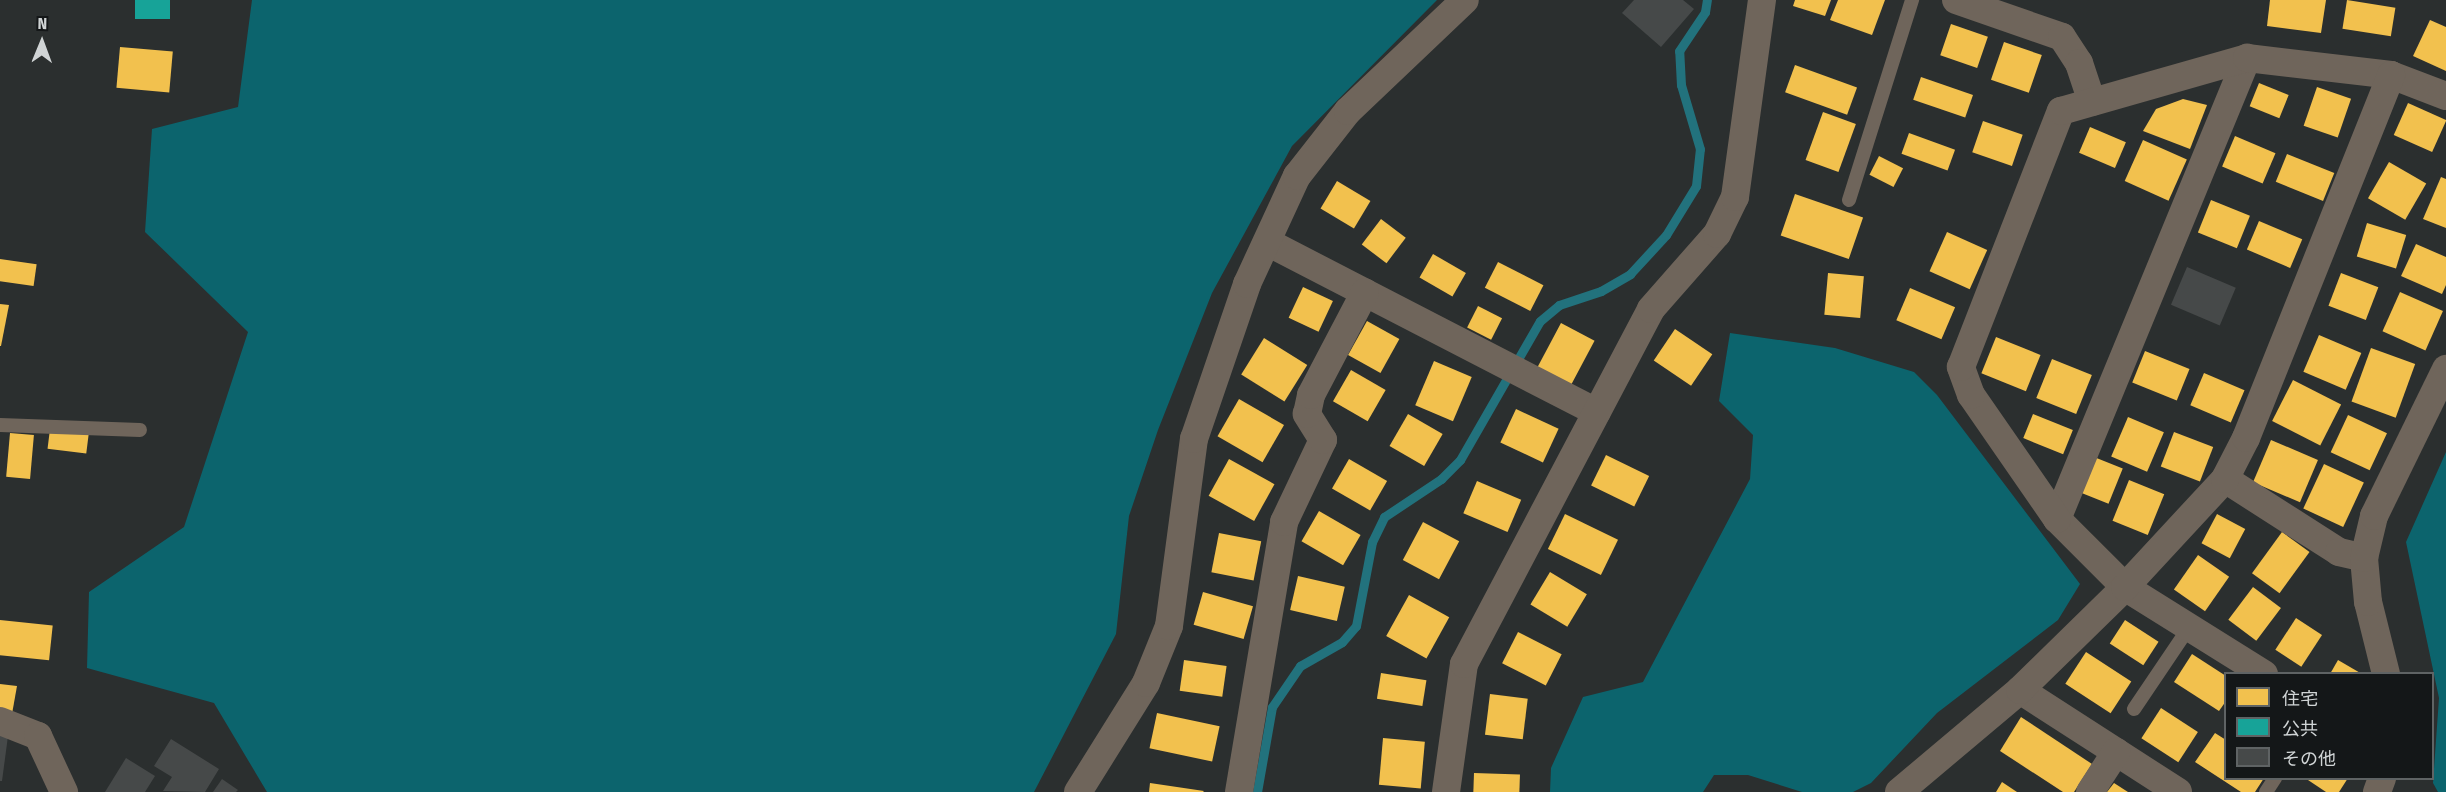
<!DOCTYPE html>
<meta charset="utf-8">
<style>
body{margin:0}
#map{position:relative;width:2446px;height:792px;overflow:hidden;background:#2b2f2f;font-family:"Fira Sans Condensed","Noto Sans JP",sans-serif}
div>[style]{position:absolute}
.forest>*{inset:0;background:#0c646d}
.homes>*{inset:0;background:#f2c14e;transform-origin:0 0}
.public>*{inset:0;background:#17a398;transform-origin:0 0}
.stream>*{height:9px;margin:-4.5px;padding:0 4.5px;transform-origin:4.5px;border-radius:4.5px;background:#22727d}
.building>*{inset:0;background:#464949;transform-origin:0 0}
.lane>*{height:14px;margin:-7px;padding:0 7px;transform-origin:7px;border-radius:7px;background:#6f655b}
.street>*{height:28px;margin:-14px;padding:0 14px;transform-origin:14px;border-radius:14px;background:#6f655b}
span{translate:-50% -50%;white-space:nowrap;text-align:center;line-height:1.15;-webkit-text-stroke:6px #141718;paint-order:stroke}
.legend{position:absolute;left:2224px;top:672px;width:210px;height:108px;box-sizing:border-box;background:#141718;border:2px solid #5f6364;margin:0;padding:8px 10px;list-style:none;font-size:18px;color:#d0d4d5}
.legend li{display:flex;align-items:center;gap:12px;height:30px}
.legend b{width:30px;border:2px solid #5f6364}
.north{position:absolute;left:12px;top:12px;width:60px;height:60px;-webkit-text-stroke:4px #141718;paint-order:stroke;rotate:1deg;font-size:16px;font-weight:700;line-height:24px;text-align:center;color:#d0d4d5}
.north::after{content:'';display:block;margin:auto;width:21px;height:27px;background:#d0d4d5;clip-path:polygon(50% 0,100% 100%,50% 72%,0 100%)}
</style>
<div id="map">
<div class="forest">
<div style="clip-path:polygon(252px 0,1437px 0,1292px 146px,1212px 293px,1158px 430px,1129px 516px,1116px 634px,1034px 792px,267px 792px,214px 703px,87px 668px,89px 592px,184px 527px,248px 332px,145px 232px,152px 129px,238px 107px)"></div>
<div style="clip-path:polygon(1730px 333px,1835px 348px,1914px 372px,1937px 395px,2080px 584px,2058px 620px,1937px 713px,1871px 783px,1853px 792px,1802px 792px,1748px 775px,1714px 775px,1703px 792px,1550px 792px,1551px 768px,1583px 697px,1643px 682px,1750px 479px,1753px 435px,1719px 401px)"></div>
<div style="clip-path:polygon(2446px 452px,2446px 792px,2438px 792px,2433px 783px,2439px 698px,2406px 542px)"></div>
</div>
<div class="homes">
<div style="clip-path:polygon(1795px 0,1831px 0,1825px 16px,1793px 6px)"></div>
<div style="clip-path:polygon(1838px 0,1885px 0,1872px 35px,1830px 20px)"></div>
<div style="clip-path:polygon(2270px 0,2326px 0,2321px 33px,2267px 26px)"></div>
<div style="left:2347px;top:0;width:49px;height:29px;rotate:9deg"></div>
<div style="clip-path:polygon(2430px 20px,2446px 27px,2446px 71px,2413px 56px)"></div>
<div style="left:1951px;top:24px;width:39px;height:33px;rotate:19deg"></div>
<div style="left:2004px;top:42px;width:40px;height:40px;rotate:19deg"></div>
<div style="left:120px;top:47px;width:53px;height:41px;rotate:5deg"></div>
<div style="left:1795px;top:65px;width:66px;height:29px;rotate:20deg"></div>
<div style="left:1921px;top:77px;width:55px;height:24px;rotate:19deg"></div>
<div style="left:2259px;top:83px;width:32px;height:25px;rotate:22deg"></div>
<div style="left:2317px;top:87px;width:36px;height:41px;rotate:19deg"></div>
<div style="clip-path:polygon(2183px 99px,2207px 105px,2190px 149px,2143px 131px,2156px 109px)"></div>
<div style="left:2408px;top:103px;width:42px;height:35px;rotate:24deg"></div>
<div style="left:1823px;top:112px;width:35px;height:51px;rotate:20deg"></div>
<div style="left:1983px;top:121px;width:42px;height:33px;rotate:19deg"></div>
<div style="left:2090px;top:127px;width:39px;height:28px;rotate:23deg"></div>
<div style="left:1909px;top:133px;width:49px;height:22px;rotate:20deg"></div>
<div style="left:2235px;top:136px;width:44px;height:33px;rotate:23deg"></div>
<div style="left:2143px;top:140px;width:48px;height:45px;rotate:24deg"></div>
<div style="left:2287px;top:154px;width:51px;height:30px;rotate:22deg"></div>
<div style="left:1879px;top:156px;width:27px;height:21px;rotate:27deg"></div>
<div style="left:2389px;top:162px;width:43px;height:42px;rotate:30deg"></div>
<div style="clip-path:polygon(2441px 177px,2446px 179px,2446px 228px,2423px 219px)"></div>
<div style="left:1337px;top:181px;width:39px;height:32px;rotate:31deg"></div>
<div style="left:1795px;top:194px;width:72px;height:44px;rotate:19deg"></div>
<div style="left:2211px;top:200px;width:42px;height:35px;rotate:22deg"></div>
<div style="left:1381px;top:219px;width:31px;height:32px;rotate:37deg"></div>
<div style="left:2259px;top:221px;width:47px;height:31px;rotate:23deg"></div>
<div style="left:2367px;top:223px;width:41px;height:35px;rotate:17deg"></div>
<div style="left:1947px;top:232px;width:44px;height:43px;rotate:24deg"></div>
<div style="clip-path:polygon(2416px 244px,2446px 257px,2446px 285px,2442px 294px,2401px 276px)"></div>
<div style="left:1433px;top:254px;width:38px;height:27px;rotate:30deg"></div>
<div style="left:0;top:259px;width:37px;height:22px;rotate:8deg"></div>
<div style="left:1498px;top:262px;width:51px;height:29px;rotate:27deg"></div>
<div style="left:1828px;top:273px;width:36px;height:42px;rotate:5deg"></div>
<div style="left:2341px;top:273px;width:40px;height:35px;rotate:21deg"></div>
<div style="left:1303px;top:287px;width:33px;height:34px;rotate:25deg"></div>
<div style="left:1910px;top:288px;width:49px;height:35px;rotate:23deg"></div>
<div style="left:2400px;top:292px;width:47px;height:43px;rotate:24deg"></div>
<div style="clip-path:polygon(0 304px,9px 305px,1px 346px,0 346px)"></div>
<div style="left:1478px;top:306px;width:27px;height:24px;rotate:27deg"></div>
<div style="left:1367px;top:321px;width:37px;height:39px;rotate:29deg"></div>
<div style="left:1561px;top:323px;width:38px;height:51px;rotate:28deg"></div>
<div style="left:1675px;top:329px;width:45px;height:38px;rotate:34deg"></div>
<div style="left:2319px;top:335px;width:46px;height:40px;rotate:23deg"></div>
<div style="left:1996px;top:337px;width:48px;height:39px;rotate:22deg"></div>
<div style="left:1264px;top:338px;width:51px;height:43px;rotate:32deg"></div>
<div style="left:2371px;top:348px;width:47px;height:57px;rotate:20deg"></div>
<div style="left:2145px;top:351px;width:48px;height:34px;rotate:22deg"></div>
<div style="left:2052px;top:359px;width:43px;height:42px;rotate:22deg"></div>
<div style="left:1434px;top:361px;width:41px;height:48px;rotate:23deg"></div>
<div style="left:1351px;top:370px;width:40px;height:36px;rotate:30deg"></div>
<div style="left:2204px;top:373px;width:44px;height:35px;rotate:23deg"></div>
<div style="left:2293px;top:380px;width:54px;height:46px;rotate:27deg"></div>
<div style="left:1239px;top:399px;width:52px;height:43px;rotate:30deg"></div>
<div style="left:1516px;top:409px;width:47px;height:37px;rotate:25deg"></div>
<div style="left:1408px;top:414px;width:40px;height:37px;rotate:30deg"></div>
<div style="left:2033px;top:414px;width:43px;height:26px;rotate:22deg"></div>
<div style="left:2348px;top:415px;width:43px;height:41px;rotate:25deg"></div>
<div style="left:2128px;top:417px;width:39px;height:43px;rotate:23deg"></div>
<div style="left:50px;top:429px;width:39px;height:20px;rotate:7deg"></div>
<div style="left:2174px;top:432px;width:42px;height:37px;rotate:21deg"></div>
<div style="left:10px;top:433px;width:24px;height:44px;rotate:5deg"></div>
<div style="left:2271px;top:440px;width:51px;height:46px;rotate:23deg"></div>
<div style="left:1606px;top:455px;width:48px;height:34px;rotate:26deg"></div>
<div style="left:2094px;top:457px;width:31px;height:38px;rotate:22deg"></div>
<div style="left:1229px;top:459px;width:52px;height:42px;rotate:29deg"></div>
<div style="left:1349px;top:459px;width:44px;height:34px;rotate:30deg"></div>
<div style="left:2324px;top:464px;width:44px;height:49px;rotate:25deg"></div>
<div style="left:2129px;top:480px;width:38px;height:44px;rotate:22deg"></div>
<div style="left:1477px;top:481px;width:48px;height:35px;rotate:23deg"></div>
<div style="left:1319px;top:511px;width:48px;height:35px;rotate:30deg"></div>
<div style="left:1565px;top:514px;width:59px;height:39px;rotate:26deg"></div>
<div style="left:2217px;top:514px;width:32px;height:33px;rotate:28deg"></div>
<div style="left:1423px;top:522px;width:41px;height:43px;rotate:28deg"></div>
<div style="left:2282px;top:532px;width:34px;height:51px;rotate:36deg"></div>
<div style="left:1219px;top:533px;width:43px;height:40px;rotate:11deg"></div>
<div style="left:2198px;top:555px;width:38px;height:42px;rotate:35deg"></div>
<div style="left:1550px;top:572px;width:43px;height:38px;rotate:31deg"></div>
<div style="left:1298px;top:576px;width:48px;height:35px;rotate:13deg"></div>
<div style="left:2253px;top:587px;width:35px;height:41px;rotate:37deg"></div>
<div style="left:1203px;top:592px;width:52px;height:34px;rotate:16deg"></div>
<div style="left:1409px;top:595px;width:46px;height:47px;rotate:29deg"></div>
<div style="left:2296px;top:618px;width:31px;height:38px;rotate:33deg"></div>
<div style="left:0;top:620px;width:53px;height:35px;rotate:6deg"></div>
<div style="left:2125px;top:620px;width:40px;height:28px;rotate:33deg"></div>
<div style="left:1518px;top:632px;width:49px;height:35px;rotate:27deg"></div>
<div style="left:2086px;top:652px;width:54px;height:38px;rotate:33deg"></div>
<div style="clip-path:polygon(2192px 654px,2226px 676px,2226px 701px,2219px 711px,2174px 682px)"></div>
<div style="left:1184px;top:660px;width:43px;height:31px;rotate:8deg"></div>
<div style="clip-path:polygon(2338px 660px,2362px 674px,2330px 674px)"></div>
<div style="left:1381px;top:673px;width:46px;height:26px;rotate:9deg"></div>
<div style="clip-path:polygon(0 684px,17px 686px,12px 714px,0 712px)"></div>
<div style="left:1490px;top:694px;width:38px;height:41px;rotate:7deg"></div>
<div style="left:2161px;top:708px;width:44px;height:36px;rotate:33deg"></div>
<div style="left:1157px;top:713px;width:64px;height:36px;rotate:12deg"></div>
<div style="clip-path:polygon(2021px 717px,2092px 764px,2074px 792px,2063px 792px,2000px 751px)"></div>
<div style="clip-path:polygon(2215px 733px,2226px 740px,2226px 778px,2264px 778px,2255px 792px,2241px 792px,2195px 762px)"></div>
<div style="left:1383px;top:738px;width:42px;height:47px;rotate:5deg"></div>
<div style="left:1474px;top:773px;width:46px;height:19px;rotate:2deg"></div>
<div style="clip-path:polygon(2305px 778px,2348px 778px,2339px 792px,2326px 792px)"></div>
<div style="clip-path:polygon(2002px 782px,2017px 792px,1996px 792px)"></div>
<div style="clip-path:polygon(1150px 783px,1204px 791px,1203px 792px,1149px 792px)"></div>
<div style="clip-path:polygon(2114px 783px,2128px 792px,2107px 792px)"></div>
</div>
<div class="public">
<div style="left:135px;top:0;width:35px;height:19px"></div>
</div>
<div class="stream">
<div style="left:1257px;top:792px;width:86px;rotate:-80deg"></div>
<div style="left:1272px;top:707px;width:50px;rotate:-55.7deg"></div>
<div style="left:1300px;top:666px;width:48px;rotate:-29.7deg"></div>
<div style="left:1342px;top:642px;width:21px;rotate:-49deg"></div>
<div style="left:1356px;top:626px;width:86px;rotate:-79.2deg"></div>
<div style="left:1372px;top:542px;width:28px;rotate:-64deg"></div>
<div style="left:1384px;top:517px;width:69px;rotate:-33.7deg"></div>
<div style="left:1441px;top:479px;width:27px;rotate:-45deg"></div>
<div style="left:1460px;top:460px;width:160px;rotate:-60.1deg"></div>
<div style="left:1540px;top:321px;width:25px;rotate:-40deg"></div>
<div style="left:1559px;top:305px;width:44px;rotate:-18.4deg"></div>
<div style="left:1601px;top:291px;width:34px;rotate:-30deg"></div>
<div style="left:1630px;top:274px;width:53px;rotate:-47.3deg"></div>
<div style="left:1666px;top:235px;width:57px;rotate:-58.5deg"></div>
<div style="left:1696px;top:186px;width:37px;rotate:-84deg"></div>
<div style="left:1700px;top:149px;width:67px;rotate:-106.5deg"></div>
<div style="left:1681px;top:85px;width:34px;rotate:-93deg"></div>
<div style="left:1679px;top:51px;width:47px;rotate:-56.3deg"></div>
<div style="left:1705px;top:12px;width:12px;rotate:-81deg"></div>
</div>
<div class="building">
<div style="clip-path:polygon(1634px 0,1683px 0,1694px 9px,1661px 47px,1622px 13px)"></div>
<div style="left:2187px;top:267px;width:53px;height:41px;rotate:23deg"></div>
<div style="clip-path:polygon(0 735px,8px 736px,2px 781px,0 781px)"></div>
<div style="clip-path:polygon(171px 739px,219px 769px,205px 792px,163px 791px,172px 777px,154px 766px)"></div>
<div style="clip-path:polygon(126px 758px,155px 776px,145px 792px,105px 792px)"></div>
<div style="clip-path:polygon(222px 779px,238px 790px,236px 792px,213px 792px)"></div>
</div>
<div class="lane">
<div style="left:1849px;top:200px;width:210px;rotate:-72.5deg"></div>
<div style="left:0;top:425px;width:140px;rotate:2deg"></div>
<div style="left:2134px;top:709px;width:100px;rotate:-56deg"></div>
<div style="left:2266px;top:792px;width:17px;rotate:-57deg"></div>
</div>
<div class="street">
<div style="left:1956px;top:0;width:112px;rotate:19.2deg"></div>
<div style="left:2062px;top:37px;width:31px;rotate:57deg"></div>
<div style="left:2079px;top:63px;width:41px;rotate:71.6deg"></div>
<div style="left:1267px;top:242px;width:371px;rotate:27.3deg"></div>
<div style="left:2225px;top:479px;width:135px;rotate:32.6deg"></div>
<div style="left:2339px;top:552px;width:26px;rotate:13deg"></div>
<div style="left:2057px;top:519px;width:499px;rotate:-67.6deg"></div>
<div style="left:2264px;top:674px;width:164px;rotate:-148deg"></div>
<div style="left:2125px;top:587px;width:96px;rotate:-135deg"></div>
<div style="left:2057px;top:519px;width:151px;rotate:-124.7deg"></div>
<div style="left:1971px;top:395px;width:30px;rotate:-110deg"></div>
<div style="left:1961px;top:367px;width:275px;rotate:-68.7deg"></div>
<div style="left:2061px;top:111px;width:193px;rotate:-15.9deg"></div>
<div style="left:2247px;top:58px;width:145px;rotate:6.7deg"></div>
<div style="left:2391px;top:75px;width:59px;rotate:20.9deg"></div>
<div style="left:2386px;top:674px;width:74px;rotate:-104deg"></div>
<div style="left:2368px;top:602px;width:44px;rotate:-95.2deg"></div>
<div style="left:2364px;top:558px;width:43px;rotate:-76.6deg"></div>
<div style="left:2374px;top:516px;width:164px;rotate:-63.9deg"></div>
<div style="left:2020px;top:690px;width:188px;rotate:32.8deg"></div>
<div style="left:0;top:721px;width:41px;rotate:21.5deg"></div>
<div style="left:38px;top:736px;width:62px;rotate:65.1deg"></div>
<div style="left:1078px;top:792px;width:128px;rotate:-58deg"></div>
<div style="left:1146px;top:683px;width:61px;rotate:-68deg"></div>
<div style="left:1169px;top:626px;width:189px;rotate:-82.4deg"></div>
<div style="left:1194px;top:439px;width:164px;rotate:-71.1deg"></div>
<div style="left:1247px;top:284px;width:119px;rotate:-65.2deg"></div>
<div style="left:1297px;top:176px;width:83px;rotate:-51.9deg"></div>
<div style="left:1348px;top:111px;width:161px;rotate:-43.5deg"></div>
<div style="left:1239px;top:792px;width:274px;rotate:-80.5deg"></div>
<div style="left:1284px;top:522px;width:91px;rotate:-64.6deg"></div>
<div style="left:1323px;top:440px;width:31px;rotate:-122deg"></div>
<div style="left:1307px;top:414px;width:19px;rotate:-78deg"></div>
<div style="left:1311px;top:395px;width:116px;rotate:-62.3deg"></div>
<div style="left:1446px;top:792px;width:129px;rotate:-82deg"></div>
<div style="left:1464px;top:664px;width:401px;rotate:-62.2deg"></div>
<div style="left:1651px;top:309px;width:100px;rotate:-48.7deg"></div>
<div style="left:1717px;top:234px;width:41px;rotate:-64.1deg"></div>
<div style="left:1735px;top:197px;width:199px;rotate:-82.2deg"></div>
<div style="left:1899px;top:792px;width:158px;rotate:-40.1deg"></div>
<div style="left:2020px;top:690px;width:147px;rotate:-44.4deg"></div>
<div style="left:2125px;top:587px;width:147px;rotate:-47.2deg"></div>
<div style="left:2225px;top:479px;width:46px;rotate:-62.9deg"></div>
<div style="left:2246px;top:438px;width:391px;rotate:-68.2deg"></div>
<div style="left:2090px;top:792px;width:48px;rotate:-57deg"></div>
<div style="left:2377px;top:792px;width:15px;rotate:-70deg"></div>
</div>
<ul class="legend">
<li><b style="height:16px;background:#f2c14e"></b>住宅</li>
<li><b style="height:16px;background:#17a398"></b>公共</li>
<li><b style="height:16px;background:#464949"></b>その他</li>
</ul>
<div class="north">N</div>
</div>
